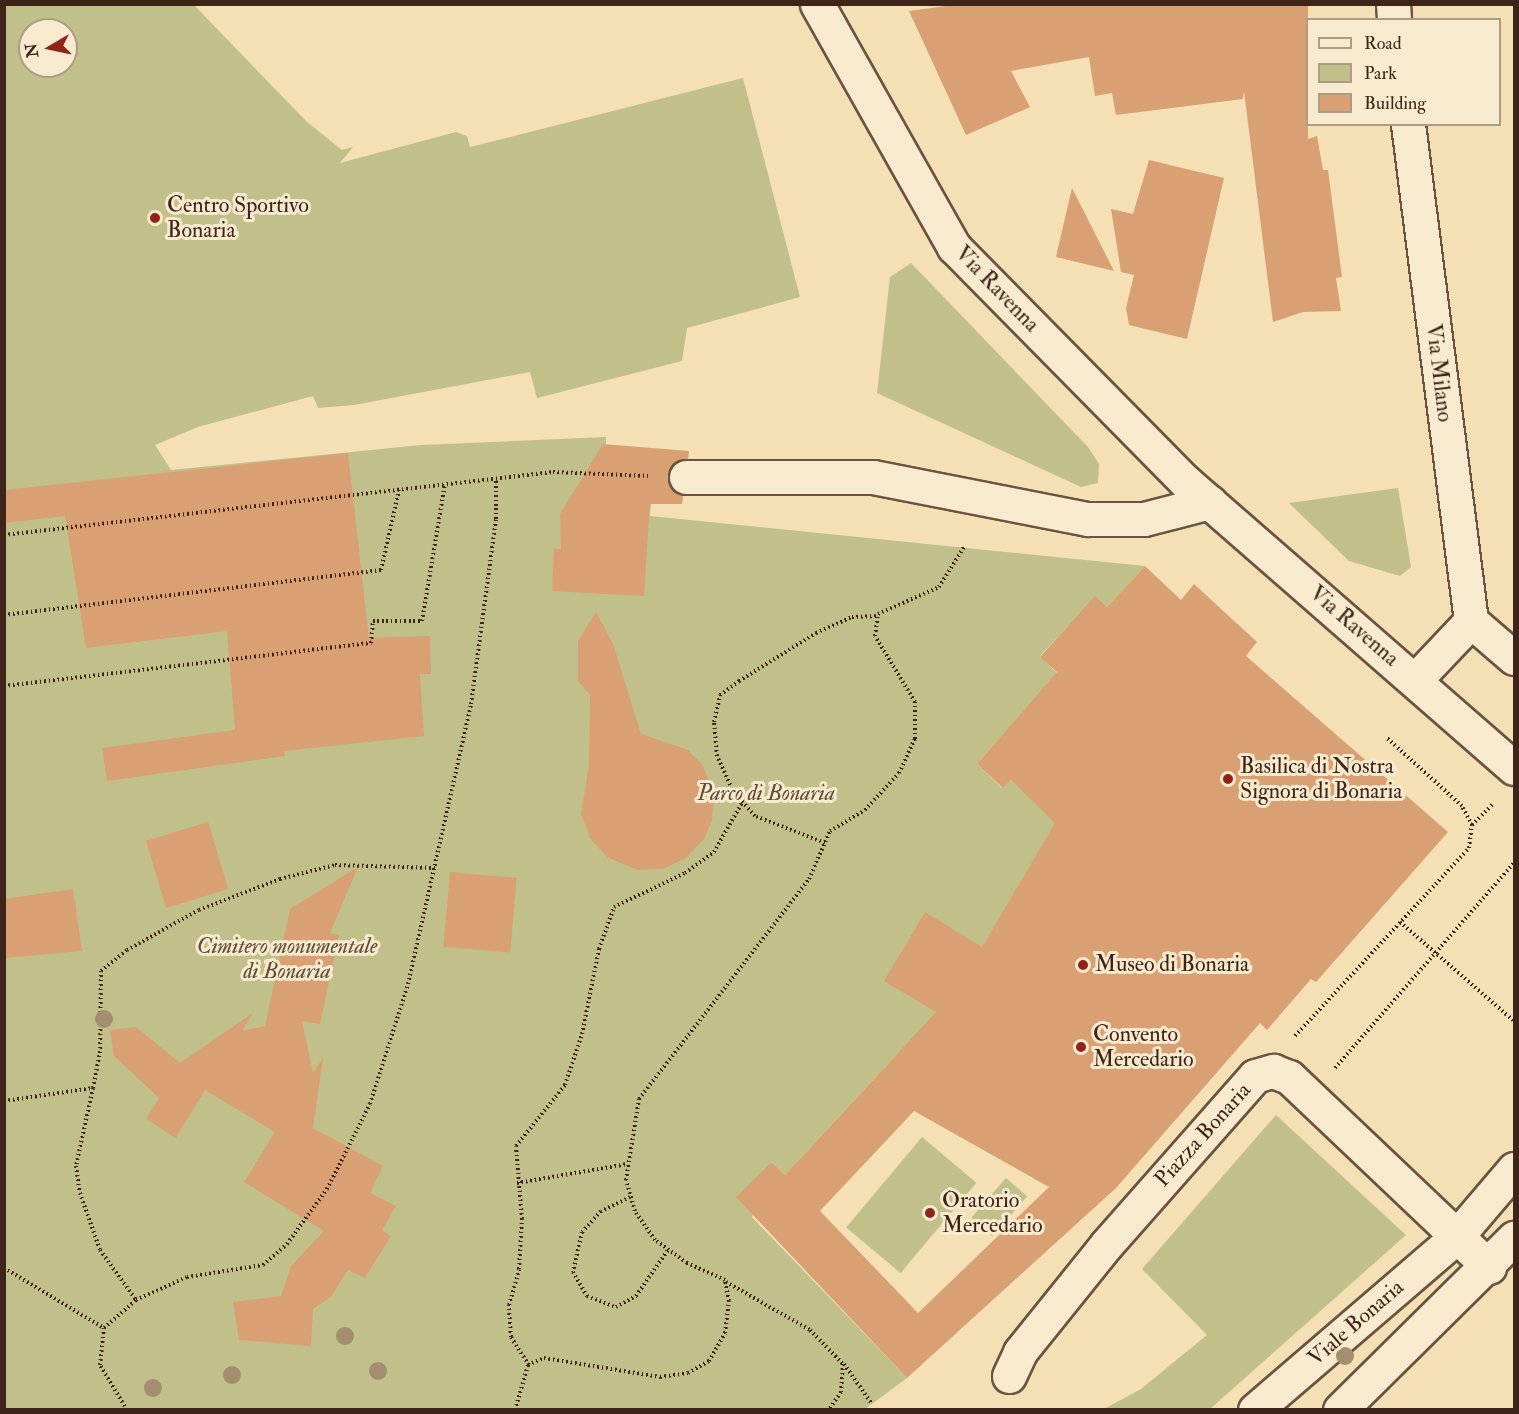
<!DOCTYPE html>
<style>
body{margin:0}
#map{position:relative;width:1519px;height:1414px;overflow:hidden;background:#f5dfb5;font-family:"IM FELL Double Pica",serif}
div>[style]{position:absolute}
.green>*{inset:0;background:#c1c08a;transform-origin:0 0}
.building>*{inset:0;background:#d8a073;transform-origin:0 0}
.path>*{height:4px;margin-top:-2px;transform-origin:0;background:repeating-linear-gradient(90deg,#3f241a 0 1.5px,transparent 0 4.5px)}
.roads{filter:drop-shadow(2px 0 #6c5341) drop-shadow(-2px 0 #6c5341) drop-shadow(0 2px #6c5341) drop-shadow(0 -2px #6c5341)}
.minor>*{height:33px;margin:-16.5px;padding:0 16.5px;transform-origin:16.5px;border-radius:16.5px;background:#f8eacf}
.trees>*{width:18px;height:18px;margin:-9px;border-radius:50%;background:#a38e6f}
.dots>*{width:16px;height:16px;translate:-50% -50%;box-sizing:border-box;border:3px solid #f8eacf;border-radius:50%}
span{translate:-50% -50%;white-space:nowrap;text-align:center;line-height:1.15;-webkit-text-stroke:6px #f8eacf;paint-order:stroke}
.poi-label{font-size:22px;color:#3f241a}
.left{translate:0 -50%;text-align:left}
.street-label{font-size:22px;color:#3f241a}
.park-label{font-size:22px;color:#604b36;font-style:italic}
.frame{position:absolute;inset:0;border:6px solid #3f241a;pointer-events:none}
.legend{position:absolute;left:1306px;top:18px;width:195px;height:108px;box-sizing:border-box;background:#f8eacf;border:2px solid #ae9b87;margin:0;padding:8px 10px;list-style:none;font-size:18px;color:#3f241a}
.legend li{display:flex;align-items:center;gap:12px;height:30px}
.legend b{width:30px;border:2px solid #ae9b87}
.north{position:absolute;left:18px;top:18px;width:60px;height:60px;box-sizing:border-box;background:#f8eacf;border:2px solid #ae9b87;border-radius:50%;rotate:261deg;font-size:16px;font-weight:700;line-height:24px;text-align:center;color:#3f241a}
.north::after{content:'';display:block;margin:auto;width:21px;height:27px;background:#8f2418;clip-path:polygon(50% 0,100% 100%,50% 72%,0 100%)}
</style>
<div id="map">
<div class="green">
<div style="clip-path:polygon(evenodd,4px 5px,194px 5px,306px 121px,342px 150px,353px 147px,340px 163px,456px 132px,467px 136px,470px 147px,743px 78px,800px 297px,687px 328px,682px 361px,537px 398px,530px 372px,354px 405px,318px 408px,313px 396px,198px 427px,155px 445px,171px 470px,421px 445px,606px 437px,606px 450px,689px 451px,682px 504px,651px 504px,650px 516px,1145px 566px,1107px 607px,1095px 597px,1040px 656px,1057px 673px,977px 764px,1002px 788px,1011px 780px,1041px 809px,1061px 814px,913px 1064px,896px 1055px,785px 1175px,772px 1162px,752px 1217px,907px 1378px,865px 1409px,5px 1409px,4px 5px,30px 30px,66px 30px,66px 66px,30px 66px,30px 30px)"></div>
<div style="clip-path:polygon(911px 263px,1088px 447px,1099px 464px,1098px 483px,1081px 487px,877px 393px,890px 277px)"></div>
<div style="clip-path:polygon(1398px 488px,1411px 567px,1400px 576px,1349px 561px,1289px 503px)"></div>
<div style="clip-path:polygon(1276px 1115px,1406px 1235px,1210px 1409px,1104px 1409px,1141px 1389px,1207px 1335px,1142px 1269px)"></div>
<div style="left:922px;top:1137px;width:71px;height:118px;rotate:40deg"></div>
<div style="left:1006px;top:1178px;width:28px;height:53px;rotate:41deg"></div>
</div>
<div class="building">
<div style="clip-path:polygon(961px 4px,1308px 4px,1308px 139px,1317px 136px,1323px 170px,1328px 170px,1342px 277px,1336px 278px,1341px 311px,1303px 312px,1273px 322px,1244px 91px,1243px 99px,1116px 115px,1112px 93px,1095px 96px,1089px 57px,1011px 71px,1030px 107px,966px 135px,909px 11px)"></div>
<div style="clip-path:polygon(1149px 160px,1224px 178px,1187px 339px,1129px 325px,1126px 308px,1134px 275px,1121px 272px,1111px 209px,1133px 214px)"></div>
<div style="clip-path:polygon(1072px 188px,1114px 271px,1056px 257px)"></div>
<div style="clip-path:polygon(603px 444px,689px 451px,688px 458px,676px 461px,667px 476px,670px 487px,683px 495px,682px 504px,650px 504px,644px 596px,552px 591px,554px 549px,561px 549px,560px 514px)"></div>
<div style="clip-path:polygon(348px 453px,369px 638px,430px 636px,431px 674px,420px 674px,424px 736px,284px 751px,285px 756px,107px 781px,102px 748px,235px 730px,227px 631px,86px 648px,65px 516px,4px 523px,4px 490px)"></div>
<div style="clip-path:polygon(evenodd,1145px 566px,1181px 600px,1194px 584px,1257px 642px,1246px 656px,1448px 832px,1316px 982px,1311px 979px,1267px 1030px,1260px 1023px,1116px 1188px,907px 1378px,736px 1197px,772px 1162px,785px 1175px,936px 1012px,884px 981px,925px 912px,982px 947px,1055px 823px,1011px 780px,1003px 788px,977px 764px,1057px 672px,1040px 657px,1095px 596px,1107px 607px,1145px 566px,914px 1111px,1049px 1187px,918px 1313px,820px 1211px,914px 1111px)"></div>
<div style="clip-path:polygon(596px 612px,613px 644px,641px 734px,688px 750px,702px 764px,714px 794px,712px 821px,704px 839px,686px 858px,663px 869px,637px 870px,607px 857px,590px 838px,581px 814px,589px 765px,590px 695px,578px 681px,578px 641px)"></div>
<div style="left:208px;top:822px;width:70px;height:65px;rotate:73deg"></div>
<div style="clip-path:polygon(358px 867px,330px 933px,339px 935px,320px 1024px,302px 1021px,313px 1073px,323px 1058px,313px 1128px,383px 1166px,370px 1193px,396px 1206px,382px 1230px,391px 1236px,365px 1278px,348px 1270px,331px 1297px,313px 1309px,311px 1346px,239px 1340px,233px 1302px,281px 1296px,291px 1266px,324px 1231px,244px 1182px,275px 1132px,205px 1090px,176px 1138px,146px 1119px,159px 1098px,114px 1056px,110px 1030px,136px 1027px,180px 1063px,253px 1013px,242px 1031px,265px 1026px,290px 909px)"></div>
<div style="left:450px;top:872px;width:67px;height:75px;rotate:5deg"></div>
<div style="clip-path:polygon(73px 889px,82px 951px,4px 958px,4px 899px)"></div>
</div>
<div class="path">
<div style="left:4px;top:535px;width:553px;rotate:-6.55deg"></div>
<div style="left:553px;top:472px;width:95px;rotate:2.4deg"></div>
<div style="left:4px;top:615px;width:380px;rotate:-6.8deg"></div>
<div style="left:381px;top:570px;width:82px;rotate:-77.3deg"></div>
<div style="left:4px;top:686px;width:370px;rotate:-6.7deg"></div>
<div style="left:371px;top:643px;width:22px;rotate:-85deg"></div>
<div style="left:373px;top:621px;width:49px"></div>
<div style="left:422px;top:621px;width:139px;rotate:-80.5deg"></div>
<div style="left:1472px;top:825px;width:31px;rotate:-45deg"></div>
<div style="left:825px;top:843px;width:75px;rotate:-158.9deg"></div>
<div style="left:755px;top:816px;width:31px;rotate:-132deg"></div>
<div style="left:734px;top:793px;width:41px;rotate:-114.7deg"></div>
<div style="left:717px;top:756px;width:34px;rotate:-95deg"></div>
<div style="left:714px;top:722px;width:28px;rotate:-77deg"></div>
<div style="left:720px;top:695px;width:24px;rotate:-36deg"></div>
<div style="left:739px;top:681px;width:91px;rotate:-31.9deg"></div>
<div style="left:816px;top:633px;width:39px;rotate:-24deg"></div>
<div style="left:852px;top:617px;width:26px;rotate:-2deg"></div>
<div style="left:1400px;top:922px;width:151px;rotate:41deg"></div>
<div style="left:1295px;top:1036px;width:256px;rotate:-47.2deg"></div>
<div style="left:1469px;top:848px;width:23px;rotate:-83deg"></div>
<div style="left:1472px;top:825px;width:21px;rotate:-118deg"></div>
<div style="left:1462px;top:806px;width:101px;rotate:-137.8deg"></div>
<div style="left:1335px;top:1068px;width:272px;rotate:-48.9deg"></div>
<div style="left:93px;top:1088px;width:36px;rotate:-79deg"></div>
<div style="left:100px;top:1053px;width:82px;rotate:-89.3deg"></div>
<div style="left:101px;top:971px;width:33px;rotate:-39deg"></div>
<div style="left:127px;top:950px;width:82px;rotate:-29.1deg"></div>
<div style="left:199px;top:910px;width:87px;rotate:-20.9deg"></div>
<div style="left:280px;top:879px;width:57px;rotate:-14.3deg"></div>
<div style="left:335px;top:865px;width:100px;rotate:1.7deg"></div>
<div style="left:4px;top:1101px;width:90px;rotate:-8.3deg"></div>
<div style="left:93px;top:1088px;width:80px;rotate:102.3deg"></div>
<div style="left:76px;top:1166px;width:27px;rotate:82deg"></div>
<div style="left:80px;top:1193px;width:60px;rotate:70.7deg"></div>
<div style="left:100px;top:1250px;width:62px;rotate:54.2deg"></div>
<div style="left:517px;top:1183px;width:112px;rotate:-9.8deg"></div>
<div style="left:630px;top:1197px;width:32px;rotate:154deg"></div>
<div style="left:601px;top:1211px;width:28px;rotate:132deg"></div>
<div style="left:582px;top:1232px;width:41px;rotate:102.7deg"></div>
<div style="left:573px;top:1272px;width:28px;rotate:60deg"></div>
<div style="left:587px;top:1296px;width:31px;rotate:21deg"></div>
<div style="left:616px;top:1307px;width:23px;rotate:-29deg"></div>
<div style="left:636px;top:1296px;width:56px;rotate:-55.2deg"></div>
<div style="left:4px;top:1268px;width:117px;rotate:31deg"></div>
<div style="left:726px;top:1282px;width:97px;rotate:29.7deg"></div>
<div style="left:810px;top:1330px;width:47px;rotate:45.9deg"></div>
<div style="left:843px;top:1364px;width:28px;rotate:94deg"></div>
<div style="left:841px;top:1392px;width:22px;rotate:124deg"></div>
<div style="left:844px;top:1364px;width:49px;rotate:55deg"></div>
<div style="left:529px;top:1365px;width:33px;rotate:-123deg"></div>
<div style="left:511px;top:1337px;width:32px;rotate:-94deg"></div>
<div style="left:509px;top:1305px;width:37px;rotate:-74deg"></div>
<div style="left:519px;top:1269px;width:50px;rotate:-86.6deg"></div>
<div style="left:522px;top:1219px;width:73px;rotate:-94.7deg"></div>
<div style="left:516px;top:1146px;width:78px;rotate:-51.2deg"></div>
<div style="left:565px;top:1085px;width:54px;rotate:-71.6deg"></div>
<div style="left:582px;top:1034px;width:87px;rotate:-78.7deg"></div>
<div style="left:599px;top:949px;width:45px;rotate:-70.3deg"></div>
<div style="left:614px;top:907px;width:79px;rotate:-25.6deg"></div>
<div style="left:685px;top:873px;width:36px;rotate:-36deg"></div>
<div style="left:714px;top:852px;width:56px;rotate:-60.3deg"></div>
<div style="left:127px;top:1410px;width:52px;rotate:-121deg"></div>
<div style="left:100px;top:1365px;width:37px;rotate:-84deg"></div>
<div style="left:104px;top:1328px;width:43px;rotate:-41.2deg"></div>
<div style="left:136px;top:1300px;width:56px;rotate:-24.3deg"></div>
<div style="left:187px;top:1277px;width:77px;rotate:-9deg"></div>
<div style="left:263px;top:1265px;width:32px;rotate:-41deg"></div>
<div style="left:287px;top:1244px;width:68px;rotate:-54deg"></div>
<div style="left:327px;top:1189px;width:95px;rotate:-63.2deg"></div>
<div style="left:370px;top:1104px;width:126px;rotate:-72.4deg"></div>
<div style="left:408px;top:984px;width:287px;rotate:-77.3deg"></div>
<div style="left:471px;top:704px;width:187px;rotate:-82.3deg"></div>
<div style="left:496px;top:519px;width:40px;rotate:-90deg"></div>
<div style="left:515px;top:1410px;width:47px;rotate:-73.9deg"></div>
<div style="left:528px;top:1365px;width:17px;rotate:-24deg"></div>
<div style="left:544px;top:1358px;width:118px;rotate:9.3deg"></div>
<div style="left:660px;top:1377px;width:28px;rotate:-8deg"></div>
<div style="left:688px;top:1373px;width:24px;rotate:-30deg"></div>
<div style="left:709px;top:1361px;width:32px;rotate:-60deg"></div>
<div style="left:725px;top:1333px;width:32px;rotate:-83deg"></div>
<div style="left:729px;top:1301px;width:21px;rotate:-101deg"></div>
<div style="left:725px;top:1280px;width:42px;rotate:-155.9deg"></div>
<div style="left:687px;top:1263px;width:39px;rotate:-144deg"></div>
<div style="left:655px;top:1240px;width:35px;rotate:-125deg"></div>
<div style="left:635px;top:1211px;width:32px;rotate:-106deg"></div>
<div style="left:626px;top:1180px;width:82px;rotate:-80.9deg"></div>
<div style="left:639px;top:1099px;width:278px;rotate:-52.3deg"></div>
<div style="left:809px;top:879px;width:52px;rotate:-66.4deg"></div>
<div style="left:830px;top:831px;width:41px;rotate:-31deg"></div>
<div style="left:865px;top:810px;width:50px;rotate:-47.4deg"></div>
<div style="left:899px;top:773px;width:38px;rotate:-65deg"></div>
<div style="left:915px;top:739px;width:37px;rotate:-90deg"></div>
<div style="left:915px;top:702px;width:77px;rotate:-121.2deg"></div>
<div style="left:875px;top:636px;width:22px;rotate:-82deg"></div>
<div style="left:878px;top:614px;width:67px;rotate:-23.9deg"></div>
<div style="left:939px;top:587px;width:47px;rotate:-58deg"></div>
</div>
<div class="roads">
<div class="minor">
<div style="left:817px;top:4px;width:279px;rotate:60.6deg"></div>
<div style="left:954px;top:247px;width:330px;rotate:45.4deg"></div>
<div style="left:1186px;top:482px;width:435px;rotate:41.1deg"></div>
<div style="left:1393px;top:4px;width:16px;rotate:86deg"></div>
<div style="left:1408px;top:124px;width:501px;rotate:82.78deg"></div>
<div style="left:686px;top:477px;width:187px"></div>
<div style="left:873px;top:477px;width:219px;rotate:11.1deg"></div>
<div style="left:1088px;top:519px;width:56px"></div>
<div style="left:1144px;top:519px;width:68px;rotate:-14.4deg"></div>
<div style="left:1471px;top:621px;width:57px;rotate:40.7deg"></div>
<div style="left:1416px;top:679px;width:80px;rotate:-46.5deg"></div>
<div style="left:1009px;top:1376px;width:26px;rotate:-65deg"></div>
<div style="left:1020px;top:1352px;width:137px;rotate:-51.2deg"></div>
<div style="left:1106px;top:1245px;width:225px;rotate:-48.6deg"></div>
<div style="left:1255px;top:1076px;width:19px;rotate:-16deg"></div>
<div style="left:1273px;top:1071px;width:17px;rotate:21deg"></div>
<div style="left:1289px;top:1077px;width:276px;rotate:43.5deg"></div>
<div style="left:1255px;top:1410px;width:267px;rotate:-40.7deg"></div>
<div style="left:1457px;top:1236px;width:88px;rotate:-49.6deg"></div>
<div style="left:1340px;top:1410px;width:245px;rotate:-44.7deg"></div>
</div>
</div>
<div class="trees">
<div style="left:104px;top:1019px"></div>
<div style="left:345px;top:1336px"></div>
<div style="left:1345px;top:1356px"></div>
<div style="left:378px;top:1371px"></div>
<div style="left:232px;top:1375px"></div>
<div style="left:153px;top:1388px"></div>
</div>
<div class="dots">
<div style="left:155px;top:218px;background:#8f2418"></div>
<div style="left:1228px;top:779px;background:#8f2418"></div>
<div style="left:1083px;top:965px;background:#8f2418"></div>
<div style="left:1081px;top:1047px;background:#8f2418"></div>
<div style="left:930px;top:1213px;background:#8f2418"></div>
</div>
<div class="poi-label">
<span class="left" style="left:167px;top:218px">Centro Sportivo<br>Bonaria</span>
<span class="left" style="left:1240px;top:779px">Basilica di Nostra<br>Signora di Bonaria</span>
<span class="left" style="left:1095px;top:965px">Museo di Bonaria</span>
<span class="left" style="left:1093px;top:1047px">Convento<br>Mercedario</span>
<span class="left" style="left:942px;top:1213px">Oratorio<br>Mercedario</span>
</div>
<div class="street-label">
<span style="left:997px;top:289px;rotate:46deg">Via Ravenna</span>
<span style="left:1439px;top:373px;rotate:83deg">Via Milano</span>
<span style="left:1354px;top:626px;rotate:41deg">Via Ravenna</span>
<span style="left:1203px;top:1135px;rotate:-48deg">Piazza Bonaria</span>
<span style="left:1356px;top:1323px;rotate:-41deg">Viale Bonaria</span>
</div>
<div class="park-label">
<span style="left:766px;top:794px">Parco di Bonaria</span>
<span style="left:287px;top:959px">Cimitero monumentale<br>di Bonaria</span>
</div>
<div class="frame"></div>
<ul class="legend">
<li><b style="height:8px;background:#f8eacf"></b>Road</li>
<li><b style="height:16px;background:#c1c08a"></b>Park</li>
<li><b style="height:16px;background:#d8a073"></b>Building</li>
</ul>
<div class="north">N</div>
</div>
